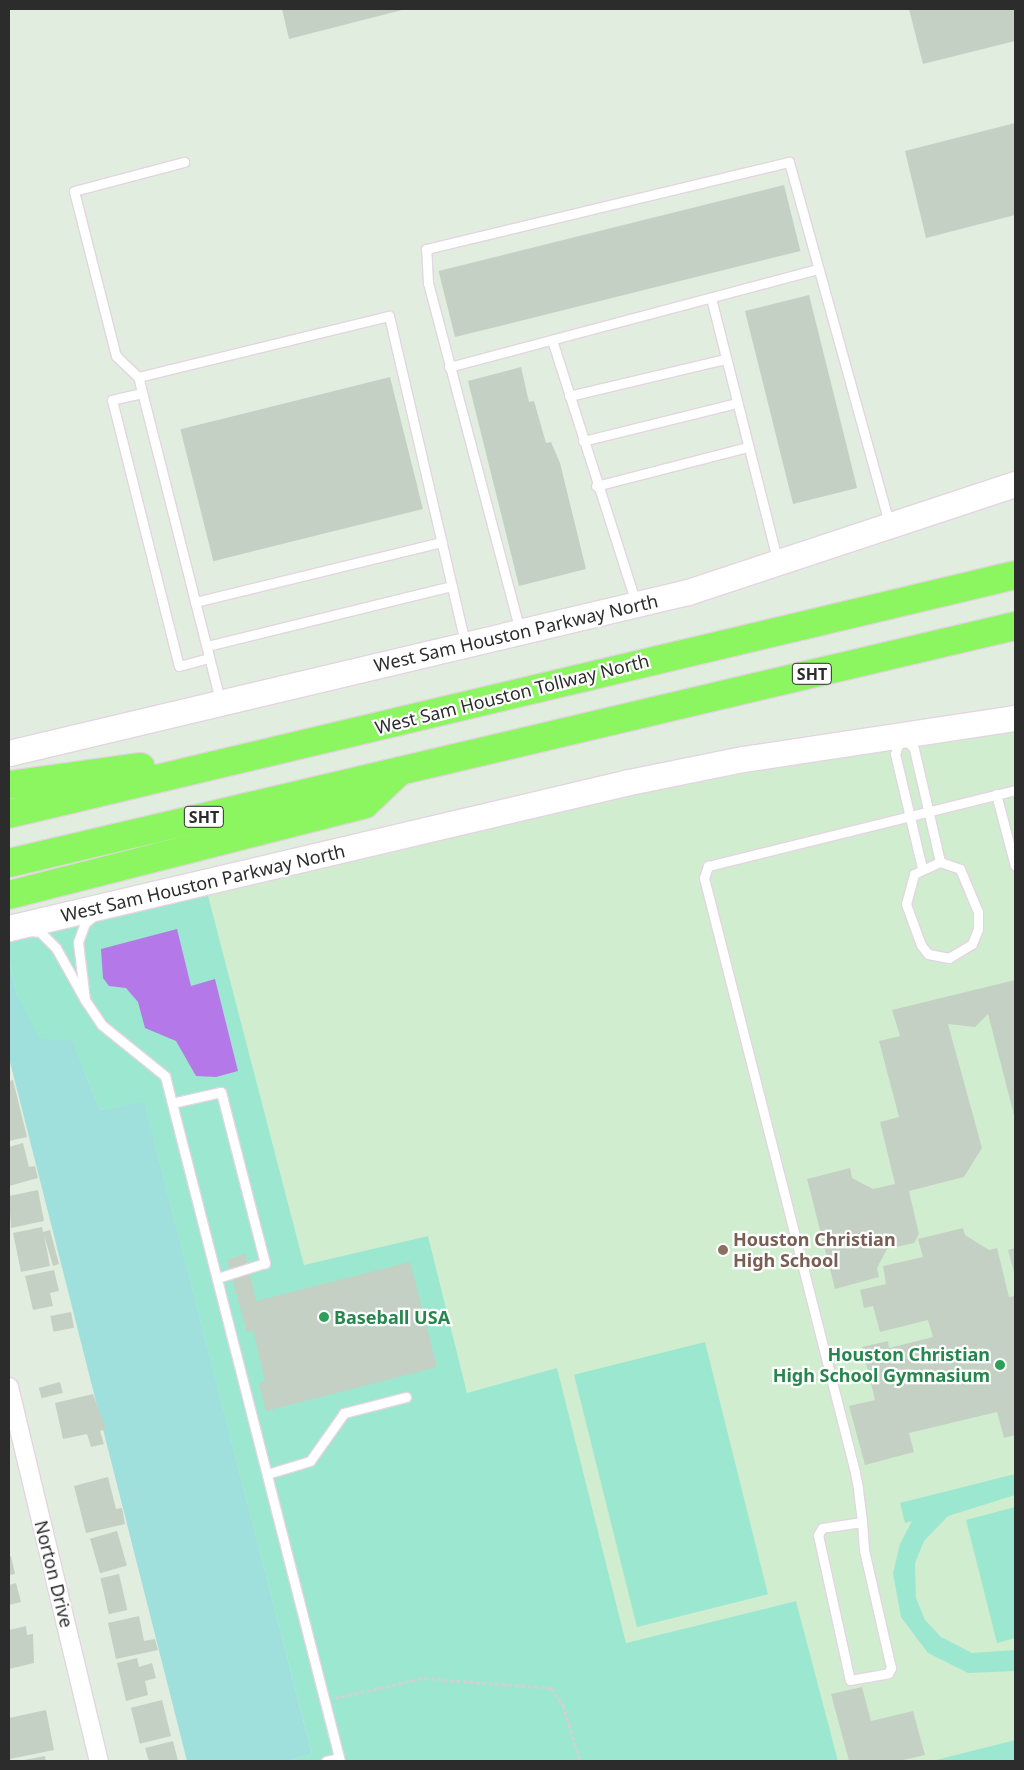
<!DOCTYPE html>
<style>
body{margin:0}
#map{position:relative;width:1024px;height:1770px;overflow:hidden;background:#e1eddf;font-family:"Noto Sans",sans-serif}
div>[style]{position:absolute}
.education>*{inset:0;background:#d1edd0}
.green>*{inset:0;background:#9fe0dc}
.pitch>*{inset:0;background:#9be7d0;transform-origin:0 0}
.water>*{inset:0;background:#b578e9}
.building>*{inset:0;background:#c5d0c4;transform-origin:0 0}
.path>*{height:3px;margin-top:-1.5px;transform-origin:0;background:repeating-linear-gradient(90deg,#d1d1d1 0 4px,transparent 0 6.5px)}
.roads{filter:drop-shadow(1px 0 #e4d4e2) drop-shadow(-1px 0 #e4d4e2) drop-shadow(0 1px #e4d4e2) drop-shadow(0 -1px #e4d4e2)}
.service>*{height:9px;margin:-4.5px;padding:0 4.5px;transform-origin:4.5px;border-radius:4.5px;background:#fff}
.minor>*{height:18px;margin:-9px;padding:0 9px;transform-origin:9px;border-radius:9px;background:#fff}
.secondary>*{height:25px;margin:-12.5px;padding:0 12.5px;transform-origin:12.5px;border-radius:12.5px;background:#fff}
.motorway>*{height:28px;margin:-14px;padding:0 14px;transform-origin:14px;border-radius:14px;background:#8cf661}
.dots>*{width:14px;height:14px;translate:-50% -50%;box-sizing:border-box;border:2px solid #fff;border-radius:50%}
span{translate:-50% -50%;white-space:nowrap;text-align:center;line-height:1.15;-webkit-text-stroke:4.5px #fff;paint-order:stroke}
.shield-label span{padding:1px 4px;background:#fff;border:1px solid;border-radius:4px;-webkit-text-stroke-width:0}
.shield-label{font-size:16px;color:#2c2c2c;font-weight:700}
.street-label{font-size:18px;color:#2c2c2c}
.education-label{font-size:18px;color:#785e54;font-weight:700}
.left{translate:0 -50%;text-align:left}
.leisure-label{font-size:18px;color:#27864d;font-weight:700}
.right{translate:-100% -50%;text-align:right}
.frame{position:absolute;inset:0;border:10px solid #2c2c2c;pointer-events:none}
</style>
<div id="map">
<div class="education">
<div style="clip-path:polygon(1015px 718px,1015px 1740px,932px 1761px,838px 1761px,796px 1601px,626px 1643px,557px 1369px,467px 1393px,428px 1236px,304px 1265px,205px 884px,629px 782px)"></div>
</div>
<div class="green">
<div style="clip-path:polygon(9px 960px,17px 995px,72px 1039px,100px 1110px,144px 1101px,312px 1754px,288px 1761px,187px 1761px,9px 1058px)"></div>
</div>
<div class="pitch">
<div style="clip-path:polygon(205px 884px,304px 1265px,428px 1236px,467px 1393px,557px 1368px,626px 1643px,796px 1601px,838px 1761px,288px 1761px,312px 1754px,144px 1102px,100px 1110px,72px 1040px,40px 1039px,17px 995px,9px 960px,9px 928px)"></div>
<div style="left:705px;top:1342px;width:260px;height:135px;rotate:76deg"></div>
<div style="clip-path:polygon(1015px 1474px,1015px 1495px,948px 1516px,924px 1541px,915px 1563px,916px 1598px,925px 1620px,941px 1637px,972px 1653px,1015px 1650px,1015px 1671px,968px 1673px,928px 1653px,901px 1617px,893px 1573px,900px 1544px,912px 1521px,905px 1523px,900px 1503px)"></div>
<div style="clip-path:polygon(1015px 1507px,1015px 1638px,997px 1643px,966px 1520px)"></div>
<div style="clip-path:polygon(1015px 1740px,1015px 1761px,932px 1761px)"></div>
</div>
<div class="water">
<div style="clip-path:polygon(177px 929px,191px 986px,215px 979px,238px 1071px,216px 1077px,196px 1076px,176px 1041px,145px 1028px,138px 1002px,126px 988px,109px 986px,103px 978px,101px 949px)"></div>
</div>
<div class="building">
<div style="clip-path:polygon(282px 9px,406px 9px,289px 39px)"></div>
<div style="clip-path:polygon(909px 9px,1015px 9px,1015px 41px,923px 64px)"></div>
<div style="clip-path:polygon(1015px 123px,1015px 215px,926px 238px,905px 151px)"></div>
<div style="left:784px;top:185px;width:68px;height:356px;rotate:76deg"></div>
<div style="left:809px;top:295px;width:199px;height:66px;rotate:76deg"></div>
<div style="clip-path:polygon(521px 367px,529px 402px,534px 401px,546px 443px,551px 442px,560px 463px,586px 569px,519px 586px,468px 381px)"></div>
<div style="left:390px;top:377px;width:136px;height:216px;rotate:76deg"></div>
<div style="clip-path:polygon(1015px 980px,1015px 1119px,988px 1014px,975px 1027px,948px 1024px,982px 1148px,964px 1177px,909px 1191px,919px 1234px,914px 1243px,887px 1249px,877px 1268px,879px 1277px,835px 1289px,807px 1179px,850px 1168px,852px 1178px,873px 1189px,895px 1184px,880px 1122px,899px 1117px,879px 1041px,900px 1036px,892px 1010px)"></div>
<div style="clip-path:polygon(13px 1080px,27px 1137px,9px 1141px,9px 1081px)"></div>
<div style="clip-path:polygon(23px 1143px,29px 1167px,35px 1166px,38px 1178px,9px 1186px,9px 1147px)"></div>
<div style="clip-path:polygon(38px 1190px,44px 1221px,11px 1228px,9px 1196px)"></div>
<div style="clip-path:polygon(42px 1227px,43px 1232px,50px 1230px,59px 1264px,53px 1266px,44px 1235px,50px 1266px,21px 1272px,13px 1233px)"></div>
<div style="clip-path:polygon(963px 1228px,965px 1235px,989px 1250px,997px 1248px,1009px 1297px,1015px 1296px,1015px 1435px,1004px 1438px,997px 1412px,909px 1433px,914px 1452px,865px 1465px,849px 1406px,875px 1400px,862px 1347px,888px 1341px,889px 1348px,933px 1337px,928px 1320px,880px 1332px,873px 1306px,864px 1308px,860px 1290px,886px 1284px,883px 1266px,923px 1257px,918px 1239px)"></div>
<div style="clip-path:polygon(1015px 1248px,1015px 1276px,1008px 1250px)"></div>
<div style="clip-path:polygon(245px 1254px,256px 1301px,410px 1262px,437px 1367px,266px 1411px,259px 1384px,265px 1381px,253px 1330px,247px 1332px,227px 1260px)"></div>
<div style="clip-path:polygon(54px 1270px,59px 1291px,50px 1293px,53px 1306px,33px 1310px,25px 1276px)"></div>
<div style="left:71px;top:1312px;width:16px;height:21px;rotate:79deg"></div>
<div style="left:60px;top:1382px;width:11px;height:22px;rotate:75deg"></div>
<div style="clip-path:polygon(93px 1394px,106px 1429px,100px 1431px,104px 1444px,91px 1447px,87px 1434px,63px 1439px,55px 1403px)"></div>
<div style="clip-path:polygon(108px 1477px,116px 1509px,122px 1508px,125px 1524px,86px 1533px,74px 1486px)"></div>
<div style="left:117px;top:1531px;width:36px;height:28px;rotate:74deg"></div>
<div style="clip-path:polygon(11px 1556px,15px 1574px,9px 1575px,9px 1557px)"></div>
<div style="left:119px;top:1574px;width:37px;height:19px;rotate:77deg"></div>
<div style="clip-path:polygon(16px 1583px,21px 1602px,9px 1605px,9px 1585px)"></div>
<div style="clip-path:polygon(139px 1616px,144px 1641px,155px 1639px,158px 1650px,116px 1659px,108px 1623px)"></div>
<div style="clip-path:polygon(26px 1626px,27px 1635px,33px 1634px,34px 1663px,9px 1669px,9px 1630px)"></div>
<div style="clip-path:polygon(137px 1658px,139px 1667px,152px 1663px,156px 1678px,145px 1681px,148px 1695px,126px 1701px,117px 1663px)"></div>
<div style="clip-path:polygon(862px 1687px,871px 1721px,913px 1711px,925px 1755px,899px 1761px,849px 1761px,831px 1694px)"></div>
<div style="left:162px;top:1700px;width:37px;height:32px;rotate:76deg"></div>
<div style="clip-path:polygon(46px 1710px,54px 1750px,10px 1759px,9px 1718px)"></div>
<div style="clip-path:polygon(173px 1741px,178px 1761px,149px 1761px,145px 1748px)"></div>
<div style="clip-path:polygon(45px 1756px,46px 1761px,24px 1761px,24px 1760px)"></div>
</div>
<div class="path">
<div style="left:335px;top:1698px;width:91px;rotate:-12.7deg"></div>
<div style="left:424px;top:1678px;width:127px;rotate:4.5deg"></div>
<div style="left:551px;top:1688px;width:21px;rotate:55deg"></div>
<div style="left:563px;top:1705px;width:59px;rotate:73.1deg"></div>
</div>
<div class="roads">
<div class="service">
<div style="left:711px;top:298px;width:272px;rotate:75.8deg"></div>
<div style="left:552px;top:340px;width:277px;rotate:72.3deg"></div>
<div style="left:449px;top:367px;width:381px;rotate:-14.9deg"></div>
<div style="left:138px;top:377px;width:30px;rotate:-136deg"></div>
<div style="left:116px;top:356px;width:170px;rotate:-104.3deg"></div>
<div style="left:74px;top:191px;width:114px;rotate:-14.8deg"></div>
<div style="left:142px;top:393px;width:31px;rotate:167deg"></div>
<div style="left:112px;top:400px;width:274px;rotate:75.9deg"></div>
<div style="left:179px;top:666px;width:31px;rotate:-15deg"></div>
<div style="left:569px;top:396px;width:161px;rotate:-13.3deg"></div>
<div style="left:583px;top:441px;width:159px;rotate:-13.9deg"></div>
<div style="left:596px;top:486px;width:157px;rotate:-14.4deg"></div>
<div style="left:195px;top:602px;width:254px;rotate:-13.7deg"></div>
<div style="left:520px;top:631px;width:360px;rotate:-104.8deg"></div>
<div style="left:428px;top:283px;width:34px;rotate:-93deg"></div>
<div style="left:426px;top:249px;width:373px;rotate:-13.5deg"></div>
<div style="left:789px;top:162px;width:375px;rotate:74.5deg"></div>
<div style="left:207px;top:646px;width:252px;rotate:-13.8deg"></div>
<div style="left:220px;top:700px;width:333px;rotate:-104.2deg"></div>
<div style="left:138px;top:377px;width:258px;rotate:-13.7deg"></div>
<div style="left:389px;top:316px;width:335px;rotate:76.9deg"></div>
<div style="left:996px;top:794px;width:74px;rotate:75.2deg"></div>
<div style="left:940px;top:862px;width:21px;rotate:19deg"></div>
<div style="left:960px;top:869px;width:47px;rotate:67.3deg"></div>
<div style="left:978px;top:912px;width:17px;rotate:90deg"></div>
<div style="left:978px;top:929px;width:16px;rotate:112deg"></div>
<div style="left:972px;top:944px;width:27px;rotate:149deg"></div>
<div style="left:949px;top:958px;width:21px;rotate:-169deg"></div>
<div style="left:928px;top:954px;width:11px;rotate:-128deg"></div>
<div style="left:921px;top:945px;width:44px;rotate:-110.1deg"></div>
<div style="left:906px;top:904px;width:31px;rotate:-75deg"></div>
<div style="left:914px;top:874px;width:29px;rotate:-25deg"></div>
<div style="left:922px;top:868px;width:117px;rotate:-103.3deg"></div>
<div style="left:895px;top:754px;width:21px;rotate:-71deg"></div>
<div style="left:902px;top:734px;width:19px;rotate:51deg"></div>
<div style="left:914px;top:749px;width:116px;rotate:77deg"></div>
<div style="left:31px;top:931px;width:9px;rotate:6deg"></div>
<div style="left:40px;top:932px;width:23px;rotate:45deg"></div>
<div style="left:56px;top:948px;width:60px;rotate:60.9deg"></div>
<div style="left:85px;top:1000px;width:58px;rotate:-96.9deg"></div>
<div style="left:78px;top:942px;width:20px;rotate:-70deg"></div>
<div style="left:85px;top:923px;width:11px;rotate:-41deg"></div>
<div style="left:85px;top:1000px;width:30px;rotate:56deg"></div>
<div style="left:102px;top:1025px;width:81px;rotate:39deg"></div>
<div style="left:165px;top:1076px;width:707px;rotate:75.67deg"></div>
<div style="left:172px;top:1103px;width:50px;rotate:-12.7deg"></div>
<div style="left:221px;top:1092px;width:177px;rotate:75.6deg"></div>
<div style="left:265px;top:1263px;width:50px;rotate:162.6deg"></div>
<div style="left:267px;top:1474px;width:45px;rotate:-16.8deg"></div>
<div style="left:310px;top:1461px;width:59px;rotate:-54.7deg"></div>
<div style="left:344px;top:1413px;width:64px;rotate:-14.5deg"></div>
<div style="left:862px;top:1522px;width:40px;rotate:171.5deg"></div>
<div style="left:822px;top:1528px;width:8px;rotate:120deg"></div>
<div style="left:818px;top:1535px;width:148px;rotate:77.6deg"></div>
<div style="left:850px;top:1680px;width:39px;rotate:-10deg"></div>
<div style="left:888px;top:1673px;width:6px;rotate:-59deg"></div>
<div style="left:891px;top:1668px;width:121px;rotate:-102.9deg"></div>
<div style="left:864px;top:1550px;width:28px;rotate:-94deg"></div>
<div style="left:862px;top:1522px;width:34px;rotate:-97deg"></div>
<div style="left:858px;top:1488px;width:16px;rotate:-101deg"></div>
<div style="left:855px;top:1472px;width:613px;rotate:-104.26deg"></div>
<div style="left:704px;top:878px;width:13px;rotate:-72deg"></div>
<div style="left:708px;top:866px;width:316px;rotate:-13.9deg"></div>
<div style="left:326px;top:1761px;width:13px;rotate:-13deg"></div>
</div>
<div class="minor">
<div style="left:9px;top:1387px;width:385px;rotate:76.5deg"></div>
</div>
<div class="secondary">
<div style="left:9px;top:753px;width:698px;rotate:-13.34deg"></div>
<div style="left:688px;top:592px;width:344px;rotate:-18.3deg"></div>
<div style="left:9px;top:928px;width:637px;rotate:-13.25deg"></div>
<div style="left:629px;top:782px;width:116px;rotate:-11.4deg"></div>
<div style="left:743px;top:759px;width:275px;rotate:-8.6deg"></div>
</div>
<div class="motorway">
<div style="left:9px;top:785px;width:133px;rotate:-7.8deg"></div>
<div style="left:9px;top:814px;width:1034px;rotate:-13.36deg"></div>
<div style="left:9px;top:863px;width:1034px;rotate:-13.26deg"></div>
<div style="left:9px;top:895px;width:367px;rotate:-14.3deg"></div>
<div style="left:365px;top:804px;width:48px;rotate:-43.3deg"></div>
</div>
</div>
<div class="dots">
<div style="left:723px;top:1250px;background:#8d6e63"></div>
<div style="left:324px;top:1317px;background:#2e9e5b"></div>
<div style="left:1000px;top:1365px;background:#2e9e5b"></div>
</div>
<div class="shield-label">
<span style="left:812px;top:674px">SHT</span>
<span style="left:204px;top:817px">SHT</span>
</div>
<div class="street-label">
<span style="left:516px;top:633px;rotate:-13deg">West Sam Houston Parkway North</span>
<span style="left:512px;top:694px;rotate:-14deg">West Sam Houston Tollway North</span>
<span style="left:203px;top:883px;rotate:-13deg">West Sam Houston Parkway North</span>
<span style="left:54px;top:1574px;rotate:76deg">Norton Drive</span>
</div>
<div class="education-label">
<span class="left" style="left:733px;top:1250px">Houston Christian<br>High School</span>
</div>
<div class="leisure-label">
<span class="left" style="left:334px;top:1317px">Baseball USA</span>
<span class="right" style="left:990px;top:1365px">Houston Christian<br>High School Gymnasium</span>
</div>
<div class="frame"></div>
</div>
